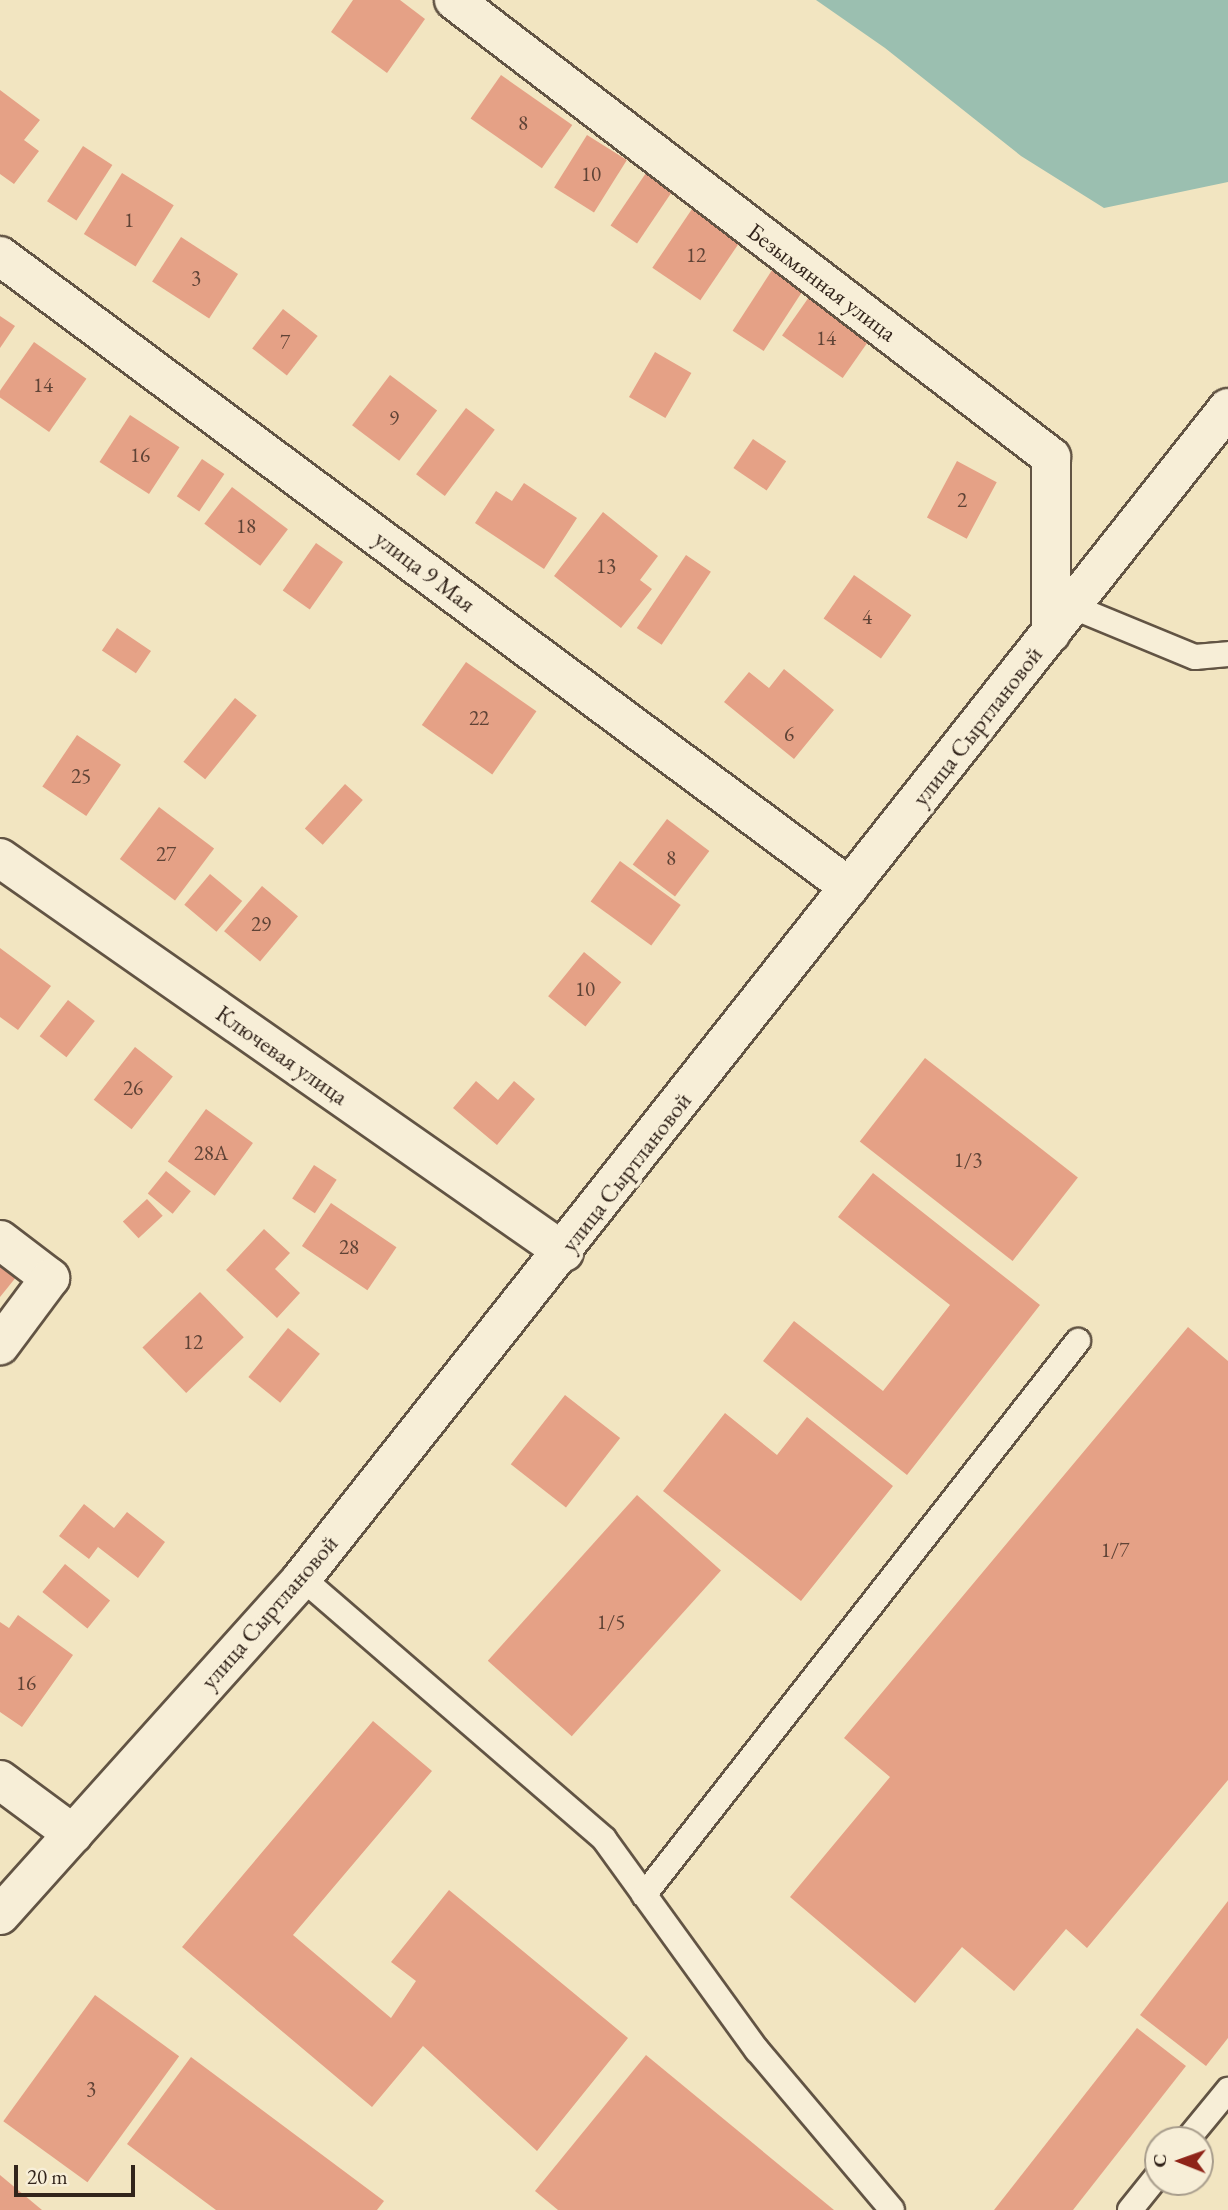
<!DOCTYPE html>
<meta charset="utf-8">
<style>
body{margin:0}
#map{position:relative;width:1228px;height:2210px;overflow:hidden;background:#f2e5c1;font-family:"EB Garamond",serif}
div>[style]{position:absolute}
.water>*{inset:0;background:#9bbfb0}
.building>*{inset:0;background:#e5a186;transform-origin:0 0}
.roads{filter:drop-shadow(2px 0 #625444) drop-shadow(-2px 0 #625444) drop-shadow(0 2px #625444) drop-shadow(0 -2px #625444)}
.lane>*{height:24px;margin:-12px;padding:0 12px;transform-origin:12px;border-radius:12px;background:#f7eed7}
.street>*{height:38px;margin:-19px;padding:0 19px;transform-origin:19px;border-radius:19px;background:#f7eed7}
.secondary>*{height:38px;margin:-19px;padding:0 19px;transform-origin:19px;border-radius:19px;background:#f7eed7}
span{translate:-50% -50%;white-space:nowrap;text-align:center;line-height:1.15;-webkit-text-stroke:7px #f7eed7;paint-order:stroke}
.number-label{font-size:21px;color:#5f4336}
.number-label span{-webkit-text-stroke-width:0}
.street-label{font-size:24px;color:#32241b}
.north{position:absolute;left:1144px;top:2126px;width:70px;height:70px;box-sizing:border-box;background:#f7eed7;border:2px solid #a89d8c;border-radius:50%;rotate:271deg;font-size:19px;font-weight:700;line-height:28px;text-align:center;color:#32241b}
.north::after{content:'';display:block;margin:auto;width:24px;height:32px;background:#8f2418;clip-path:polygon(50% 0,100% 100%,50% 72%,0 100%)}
.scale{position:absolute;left:14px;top:2165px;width:121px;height:32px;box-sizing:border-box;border:4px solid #32241b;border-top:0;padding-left:9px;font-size:21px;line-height:24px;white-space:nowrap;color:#32241b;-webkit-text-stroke:5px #f7eed7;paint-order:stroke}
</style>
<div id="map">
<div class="water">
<div style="clip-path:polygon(816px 0,1228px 0,1228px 182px,1104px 208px,1021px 156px,885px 48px)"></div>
</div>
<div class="building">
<div style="clip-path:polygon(353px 0,400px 0,425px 19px,387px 73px,331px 32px)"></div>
<div style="left:501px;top:75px;width:87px;height:53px;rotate:35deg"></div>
<div style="clip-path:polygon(0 90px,40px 120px,24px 140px,39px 151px,14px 184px,0 174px)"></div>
<div style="left:587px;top:135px;width:47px;height:62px;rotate:32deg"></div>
<div style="left:83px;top:146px;width:35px;height:66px;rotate:33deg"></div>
<div style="left:648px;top:170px;width:32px;height:67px;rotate:34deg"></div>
<div style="left:122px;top:173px;width:61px;height:72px;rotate:32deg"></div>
<div style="left:692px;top:209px;width:58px;height:71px;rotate:34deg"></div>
<div style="left:181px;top:237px;width:68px;height:53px;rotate:33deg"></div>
<div style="left:774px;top:267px;width:37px;height:76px;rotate:33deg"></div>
<div style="left:809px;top:297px;width:74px;height:47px;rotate:35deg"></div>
<div style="left:283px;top:309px;width:44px;height:50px;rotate:38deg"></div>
<div style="clip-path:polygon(0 316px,15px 326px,0 348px)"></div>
<div style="left:34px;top:342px;width:64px;height:65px;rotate:35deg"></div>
<div style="left:655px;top:352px;width:42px;height:52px;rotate:30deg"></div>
<div style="left:390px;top:375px;width:59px;height:63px;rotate:37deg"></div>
<div style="left:466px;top:408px;width:36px;height:83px;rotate:37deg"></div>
<div style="left:130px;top:415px;width:59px;height:56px;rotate:33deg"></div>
<div style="left:753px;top:439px;width:40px;height:35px;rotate:34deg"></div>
<div style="left:202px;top:459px;width:27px;height:45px;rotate:34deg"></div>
<div style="left:957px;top:461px;width:45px;height:64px;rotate:28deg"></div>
<div style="clip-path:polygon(524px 483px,577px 518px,544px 569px,475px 523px,496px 491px,512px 501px)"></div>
<div style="left:232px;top:487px;width:70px;height:46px;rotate:37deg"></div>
<div style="clip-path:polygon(603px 512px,658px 556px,640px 580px,652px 589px,621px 628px,554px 576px)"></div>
<div style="left:316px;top:543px;width:33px;height:58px;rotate:35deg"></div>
<div style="left:686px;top:555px;width:30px;height:88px;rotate:34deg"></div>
<div style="left:854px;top:575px;width:70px;height:53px;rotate:35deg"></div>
<div style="left:117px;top:628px;width:41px;height:27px;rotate:34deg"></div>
<div style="left:466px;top:662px;width:86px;height:77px;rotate:35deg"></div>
<div style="clip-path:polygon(784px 669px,834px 710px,794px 759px,724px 702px,749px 672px,769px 688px)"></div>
<div style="left:235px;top:698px;width:28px;height:82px;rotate:39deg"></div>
<div style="left:77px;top:735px;width:53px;height:62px;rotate:34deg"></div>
<div style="left:345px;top:784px;width:24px;height:60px;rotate:42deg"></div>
<div style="left:159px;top:807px;width:69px;height:65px;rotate:37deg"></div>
<div style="left:667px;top:819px;width:53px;height:57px;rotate:37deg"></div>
<div style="left:620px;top:861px;width:75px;height:50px;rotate:36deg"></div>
<div style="left:210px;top:874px;width:42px;height:40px;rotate:40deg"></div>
<div style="left:262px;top:886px;width:47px;height:59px;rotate:40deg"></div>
<div style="clip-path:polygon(0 948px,51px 986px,18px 1030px,0 1017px)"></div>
<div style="left:584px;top:952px;width:48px;height:57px;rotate:39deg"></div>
<div style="left:68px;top:1000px;width:34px;height:46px;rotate:38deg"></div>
<div style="left:135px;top:1047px;width:48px;height:67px;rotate:38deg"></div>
<div style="left:925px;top:1058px;width:194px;height:106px;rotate:38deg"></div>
<div style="clip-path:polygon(476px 1081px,498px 1100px,514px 1081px,535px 1099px,497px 1145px,453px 1108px)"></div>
<div style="left:206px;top:1109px;width:58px;height:65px;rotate:36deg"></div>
<div style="left:314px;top:1165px;width:27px;height:40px;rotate:33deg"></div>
<div style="left:166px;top:1171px;width:32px;height:29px;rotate:39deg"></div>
<div style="clip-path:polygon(873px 1173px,1040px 1305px,907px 1475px,763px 1361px,794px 1321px,883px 1391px,950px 1305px,838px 1217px)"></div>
<div style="left:147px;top:1199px;width:23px;height:33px;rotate:47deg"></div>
<div style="left:331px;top:1203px;width:79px;height:52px;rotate:34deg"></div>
<div style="clip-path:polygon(264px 1229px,290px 1253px,275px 1269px,300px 1293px,277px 1318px,226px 1270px)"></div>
<div style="clip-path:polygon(0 1262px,17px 1276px,0 1297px)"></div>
<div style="left:200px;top:1292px;width:63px;height:80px;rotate:46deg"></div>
<div style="clip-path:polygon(1188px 1327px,1228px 1361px,1228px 1780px,1087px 1948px,1066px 1929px,1014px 1991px,962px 1947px,915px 2003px,790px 1897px,890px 1777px,844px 1738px)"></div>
<div style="left:288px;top:1328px;width:41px;height:63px;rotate:39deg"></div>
<div style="left:565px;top:1395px;width:70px;height:88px;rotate:38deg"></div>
<div style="clip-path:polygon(725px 1413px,777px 1455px,807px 1417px,893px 1486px,801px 1601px,663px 1491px)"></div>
<div style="left:637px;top:1495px;width:113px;height:223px;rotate:42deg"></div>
<div style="clip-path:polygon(84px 1504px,114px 1528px,127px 1512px,165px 1542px,138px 1578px,98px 1547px,89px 1559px,59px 1536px)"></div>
<div style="left:65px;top:1564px;width:58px;height:36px;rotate:39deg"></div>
<div style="clip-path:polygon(18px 1615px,73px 1655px,22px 1727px,0 1712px,0 1622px,9px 1628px)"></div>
<div style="clip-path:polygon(373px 1721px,432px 1771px,293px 1935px,391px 2018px,416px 1981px,391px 1962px,449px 1890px,628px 2038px,537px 2151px,423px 2046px,372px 2107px,182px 1947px)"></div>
<div style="clip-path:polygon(1228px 1901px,1228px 2038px,1206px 2066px,1140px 2015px)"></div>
<div style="left:95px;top:1995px;width:104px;height:156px;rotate:36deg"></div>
<div style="clip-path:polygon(1137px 2028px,1186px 2066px,1073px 2210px,994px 2210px)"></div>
<div style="clip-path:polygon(646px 2055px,834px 2210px,558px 2210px,535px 2191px)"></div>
<div style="clip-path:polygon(191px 2057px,384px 2201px,377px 2210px,216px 2210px,127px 2144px)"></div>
<div style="clip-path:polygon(0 2175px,42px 2210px,0 2210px)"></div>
</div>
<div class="roads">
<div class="lane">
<div style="left:1071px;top:606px;width:134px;rotate:22.4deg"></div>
<div style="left:1195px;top:657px;width:33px;rotate:-5deg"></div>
<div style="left:302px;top:1578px;width:399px;rotate:40.8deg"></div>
<div style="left:604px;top:1839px;width:261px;rotate:54.1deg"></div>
<div style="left:757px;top:2050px;width:209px;rotate:49.8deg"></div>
<div style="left:644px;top:1895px;width:704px;rotate:-51.93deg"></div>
<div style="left:1187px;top:2140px;width:65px;rotate:-50.6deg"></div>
<div style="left:1130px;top:2210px;width:45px;rotate:-51.3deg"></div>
</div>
<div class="street">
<div style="left:454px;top:0;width:752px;rotate:37.43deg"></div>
<div style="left:1051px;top:457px;width:176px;rotate:90deg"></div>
<div style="left:0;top:256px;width:1058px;rotate:36.62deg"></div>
<div style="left:0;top:858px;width:688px;rotate:34.94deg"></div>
<div style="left:0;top:1240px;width:63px;rotate:37.2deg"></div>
<div style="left:50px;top:1278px;width:84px;rotate:126.7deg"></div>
<div style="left:0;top:1780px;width:91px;rotate:36.5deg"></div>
</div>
<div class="secondary">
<div style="left:0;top:1915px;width:453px;rotate:-48.1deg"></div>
<div style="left:302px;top:1578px;width:1492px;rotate:-51.64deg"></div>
</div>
</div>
<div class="number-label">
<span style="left:523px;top:123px">8</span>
<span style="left:591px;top:174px">10</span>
<span style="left:129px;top:220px">1</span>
<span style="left:696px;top:255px">12</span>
<span style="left:196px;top:278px">3</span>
<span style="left:826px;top:338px">14</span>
<span style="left:285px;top:342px">7</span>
<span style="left:43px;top:385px">14</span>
<span style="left:394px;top:418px">9</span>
<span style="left:140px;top:455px">16</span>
<span style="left:962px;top:500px">2</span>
<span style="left:246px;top:526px">18</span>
<span style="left:606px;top:566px">13</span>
<span style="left:867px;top:617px">4</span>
<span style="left:479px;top:718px">22</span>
<span style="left:789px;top:734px">6</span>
<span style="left:81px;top:776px">25</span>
<span style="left:166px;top:854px">27</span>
<span style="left:671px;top:858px">8</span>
<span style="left:261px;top:924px">29</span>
<span style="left:585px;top:989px">10</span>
<span style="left:133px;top:1088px">26</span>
<span style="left:211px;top:1153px">28А</span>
<span style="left:968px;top:1160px">1/3</span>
<span style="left:349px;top:1247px">28</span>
<span style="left:193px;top:1342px">12</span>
<span style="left:1115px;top:1550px">1/7</span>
<span style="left:611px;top:1622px">1/5</span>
<span style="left:26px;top:1683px">16</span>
<span style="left:91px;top:2089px">3</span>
</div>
<div class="street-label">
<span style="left:822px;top:282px;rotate:37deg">Безымянная улица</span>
<span style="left:425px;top:571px;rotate:37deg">улица 9 Мая</span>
<span style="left:977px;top:726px;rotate:-52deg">улица Сыртлановой</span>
<span style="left:282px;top:1055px;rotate:35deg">Ключевая улица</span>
<span style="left:626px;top:1172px;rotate:-52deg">улица Сыртлановой</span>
<span style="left:269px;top:1612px;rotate:-49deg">улица Сыртлановой</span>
</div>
<div class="north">С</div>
<div class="scale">20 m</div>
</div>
